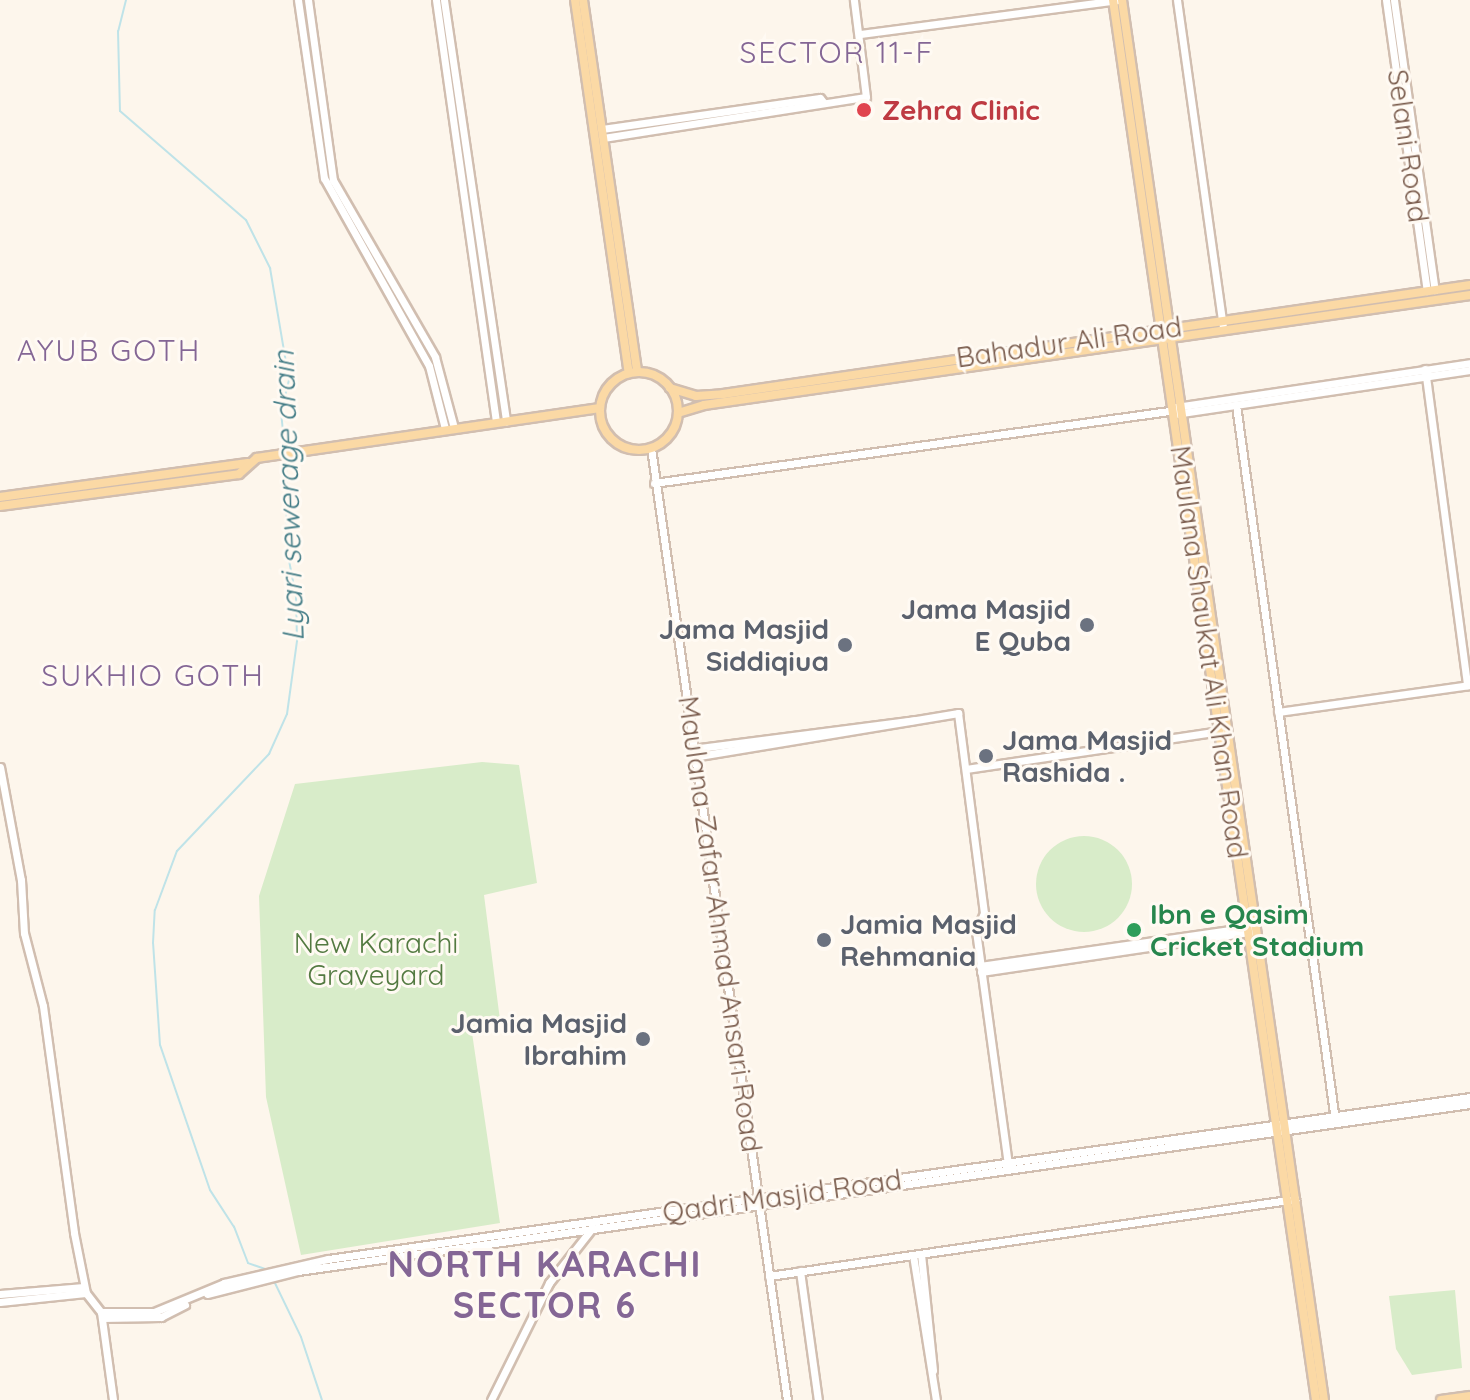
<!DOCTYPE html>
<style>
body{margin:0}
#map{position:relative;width:1470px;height:1400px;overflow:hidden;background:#fdf6ec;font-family:Quicksand,sans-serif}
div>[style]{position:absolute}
.green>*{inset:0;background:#d8ecc9}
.round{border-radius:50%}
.stream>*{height:2px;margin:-1px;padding:0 1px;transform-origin:1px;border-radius:1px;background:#bfe3e8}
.roads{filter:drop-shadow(2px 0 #d1beb0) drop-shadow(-2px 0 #d1beb0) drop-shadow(0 2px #d1beb0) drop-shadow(0 -2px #d1beb0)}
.minor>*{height:7px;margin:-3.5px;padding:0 3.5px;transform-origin:3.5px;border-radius:3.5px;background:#fff}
.major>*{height:8px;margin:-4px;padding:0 4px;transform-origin:4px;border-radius:4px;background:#fbd9a5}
.major>.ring{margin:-4px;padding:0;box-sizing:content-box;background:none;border:8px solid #fbd9a5;border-radius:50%}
.dots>*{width:22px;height:22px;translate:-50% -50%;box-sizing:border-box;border:4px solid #fffaf3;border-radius:50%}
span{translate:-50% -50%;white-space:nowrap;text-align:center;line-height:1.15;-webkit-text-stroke:6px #fffaf3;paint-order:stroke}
.health-label{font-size:28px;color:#be3a42;font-weight:700}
.left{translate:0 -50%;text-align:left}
.street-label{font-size:28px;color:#7a5c4d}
.worship-label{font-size:28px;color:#5b616d;font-weight:700}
.right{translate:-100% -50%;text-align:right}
.leisure-label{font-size:28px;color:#27864d;font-weight:700}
.park-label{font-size:28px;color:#537a41}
.neighbourhood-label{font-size:30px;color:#846695;letter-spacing:2px}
.water-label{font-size:30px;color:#437c86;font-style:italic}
.district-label{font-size:36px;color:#846695;font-weight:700;letter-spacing:2px}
</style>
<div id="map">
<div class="green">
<div style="clip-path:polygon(482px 762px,519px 765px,537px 883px,484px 895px,500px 1020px,471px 1026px,500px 1223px,301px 1255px,266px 1097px,259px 896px,295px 784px)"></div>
<div class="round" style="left:1036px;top:836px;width:96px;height:96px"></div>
<div style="clip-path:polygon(1455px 1290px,1462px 1368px,1412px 1375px,1396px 1349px,1389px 1296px)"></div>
</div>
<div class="stream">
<div style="left:126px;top:0;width:32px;rotate:104deg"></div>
<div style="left:118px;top:31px;width:80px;rotate:88.6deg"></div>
<div style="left:120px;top:111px;width:167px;rotate:40.9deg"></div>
<div style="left:246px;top:220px;width:54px;rotate:63.4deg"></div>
<div style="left:270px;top:268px;width:114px;rotate:80.4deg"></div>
<div style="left:289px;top:380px;width:33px;rotate:104deg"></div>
<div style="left:281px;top:412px;width:38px;rotate:84deg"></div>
<div style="left:268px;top:1270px;width:21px;rotate:-161deg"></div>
<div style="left:248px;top:1263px;width:39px;rotate:-111deg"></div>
<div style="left:234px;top:1227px;width:44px;rotate:-123deg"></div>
<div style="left:210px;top:1190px;width:153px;rotate:-109deg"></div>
<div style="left:160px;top:1045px;width:102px;rotate:-93.9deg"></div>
<div style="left:153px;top:943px;width:33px;rotate:-87deg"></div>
<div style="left:155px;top:910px;width:63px;rotate:-69.6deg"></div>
<div style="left:177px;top:851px;width:134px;rotate:-46.5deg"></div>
<div style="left:269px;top:754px;width:44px;rotate:-65.8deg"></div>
<div style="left:287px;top:714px;width:74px;rotate:-82.2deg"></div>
<div style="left:297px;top:641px;width:44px;rotate:-91.3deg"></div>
<div style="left:296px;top:597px;width:48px;rotate:-100.8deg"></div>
<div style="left:287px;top:550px;width:93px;rotate:-90.6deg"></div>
<div style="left:273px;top:1279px;width:64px;rotate:64.2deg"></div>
<div style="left:301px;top:1337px;width:66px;rotate:71.6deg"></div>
</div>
<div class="roads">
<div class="minor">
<div style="left:298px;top:0;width:180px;rotate:81.7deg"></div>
<div style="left:324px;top:178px;width:215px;rotate:60.8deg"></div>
<div style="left:429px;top:366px;width:65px;rotate:75.7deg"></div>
<div style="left:308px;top:0;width:182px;rotate:82.1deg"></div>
<div style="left:333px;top:180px;width:204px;rotate:60deg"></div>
<div style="left:435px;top:357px;width:73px;rotate:75deg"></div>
<div style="left:436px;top:0;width:426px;rotate:81.9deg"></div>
<div style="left:444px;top:0;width:426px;rotate:81.6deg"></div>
<div style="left:1177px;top:0;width:330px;rotate:82deg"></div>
<div style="left:1386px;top:0;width:294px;rotate:82deg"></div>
<div style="left:1394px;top:0;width:293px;rotate:82deg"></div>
<div style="left:860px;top:34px;width:259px;rotate:-7.5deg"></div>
<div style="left:602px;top:129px;width:191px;rotate:-8.1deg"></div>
<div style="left:791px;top:102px;width:29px;rotate:-8deg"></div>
<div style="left:820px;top:98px;width:6px;rotate:51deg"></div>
<div style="left:603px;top:138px;width:266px;rotate:-8.9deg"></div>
<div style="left:866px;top:97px;width:98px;rotate:-97.1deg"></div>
<div style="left:1425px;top:369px;width:319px;rotate:82.4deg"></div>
<div style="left:1236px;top:405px;width:722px;rotate:82.12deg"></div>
<div style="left:1176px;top:407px;width:297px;rotate:-8.5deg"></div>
<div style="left:1175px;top:414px;width:298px;rotate:-8.5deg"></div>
<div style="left:651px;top:448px;width:962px;rotate:81.87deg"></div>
<div style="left:654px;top:483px;width:520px;rotate:-7.96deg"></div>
<div style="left:1278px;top:712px;width:194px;rotate:-8deg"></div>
<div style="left:692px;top:749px;width:224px;rotate:-7.4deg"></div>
<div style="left:693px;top:757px;width:269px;rotate:-9.4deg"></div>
<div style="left:958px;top:713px;width:202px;rotate:82.6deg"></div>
<div style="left:984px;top:913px;width:20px;rotate:114deg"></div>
<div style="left:976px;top:931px;width:236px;rotate:82.2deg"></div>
<div style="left:0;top:767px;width:115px;rotate:79.5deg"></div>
<div style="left:21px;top:880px;width:53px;rotate:86.8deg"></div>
<div style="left:24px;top:933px;width:75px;rotate:75.4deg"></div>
<div style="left:43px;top:1006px;width:229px;rotate:82.2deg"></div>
<div style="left:74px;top:1233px;width:61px;rotate:78.7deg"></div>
<div style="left:86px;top:1293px;width:24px;rotate:52deg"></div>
<div style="left:101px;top:1312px;width:89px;rotate:82.2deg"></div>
<div style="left:966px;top:769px;width:257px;rotate:-8.5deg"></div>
<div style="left:980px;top:966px;width:274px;rotate:-8.2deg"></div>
<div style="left:981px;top:972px;width:276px;rotate:-8.5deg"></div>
<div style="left:921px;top:1254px;width:117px;rotate:84.1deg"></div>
<div style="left:913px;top:1255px;width:147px;rotate:81deg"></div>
<div style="left:800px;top:1271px;width:130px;rotate:82.1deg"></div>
<div style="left:769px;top:1276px;width:532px;rotate:-8.33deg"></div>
<div style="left:0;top:1294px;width:84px;rotate:-4.8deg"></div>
<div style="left:207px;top:1294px;width:94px;rotate:-14.2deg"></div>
<div style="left:298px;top:1271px;width:1184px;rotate:-8.11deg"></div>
<div style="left:0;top:1302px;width:86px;rotate:-6deg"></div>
<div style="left:101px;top:1312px;width:53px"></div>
<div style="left:154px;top:1312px;width:76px;rotate:-22.5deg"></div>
<div style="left:224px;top:1283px;width:107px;rotate:-13deg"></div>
<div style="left:328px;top:1259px;width:1153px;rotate:-8.07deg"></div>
<div style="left:102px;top:1318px;width:59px;rotate:-1deg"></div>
<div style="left:161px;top:1317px;width:27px;rotate:-27deg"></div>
<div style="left:491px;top:1400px;width:131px;rotate:-63.6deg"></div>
<div style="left:549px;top:1283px;width:71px;rotate:-51.8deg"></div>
</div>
<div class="major">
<div style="left:575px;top:0;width:377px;rotate:81.8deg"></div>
<div style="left:583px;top:0;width:376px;rotate:81.7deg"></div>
<div style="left:1113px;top:0;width:1415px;rotate:81.75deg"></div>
<div style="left:1122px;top:0;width:1414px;rotate:81.79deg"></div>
<div class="ring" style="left:600px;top:372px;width:70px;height:70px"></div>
<div style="left:670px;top:388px;width:27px;rotate:17deg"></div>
<div style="left:696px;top:396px;width:27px;rotate:-4deg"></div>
<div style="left:723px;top:394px;width:755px;rotate:-8.3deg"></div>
<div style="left:678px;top:413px;width:27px;rotate:-17deg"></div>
<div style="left:704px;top:405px;width:774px;rotate:-8.17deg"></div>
<div style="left:0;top:497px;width:250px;rotate:-7.8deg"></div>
<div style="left:0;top:506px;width:241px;rotate:-7.6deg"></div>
<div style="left:239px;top:474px;width:24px;rotate:-42deg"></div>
<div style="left:257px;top:458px;width:346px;rotate:-8.3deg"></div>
<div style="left:1441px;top:1400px;width:29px;rotate:-8deg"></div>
</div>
</div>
<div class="dots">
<div style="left:864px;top:110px;background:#e0444e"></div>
<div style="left:1087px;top:625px;background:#6b7280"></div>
<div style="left:845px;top:645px;background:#6b7280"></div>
<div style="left:986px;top:756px;background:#6b7280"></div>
<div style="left:1134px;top:930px;background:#2e9e5b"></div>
<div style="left:824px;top:940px;background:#6b7280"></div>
<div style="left:643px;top:1039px;background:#6b7280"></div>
</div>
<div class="health-label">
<span class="left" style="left:882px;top:110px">Zehra Clinic</span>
</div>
<div class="street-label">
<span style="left:1408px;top:146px;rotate:82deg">Selani Road</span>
<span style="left:1069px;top:342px;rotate:-8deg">Bahadur Ali Road</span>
<span style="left:1209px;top:652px;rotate:82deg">Maulana Shaukat Ali Khan Road</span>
<span style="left:720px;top:924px;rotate:82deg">Maulana Zafar Ahmad Ansari Road</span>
<span style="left:782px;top:1196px;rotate:-8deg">Qadri Masjid Road</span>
</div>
<div class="worship-label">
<span class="right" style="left:1071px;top:625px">Jama Masjid<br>E Quba</span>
<span class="right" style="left:829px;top:645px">Jama Masjid<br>Siddiqiua</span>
<span class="left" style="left:1002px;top:756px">Jama Masjid<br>Rashida .</span>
<span class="left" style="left:840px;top:940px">Jamia Masjid<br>Rehmania</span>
<span class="right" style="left:627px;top:1039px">Jamia Masjid<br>Ibrahim</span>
</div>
<div class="leisure-label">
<span class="left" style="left:1150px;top:930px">Ibn e Qasim<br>Cricket Stadium</span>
</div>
<div class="park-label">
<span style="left:376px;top:959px">New Karachi<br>Graveyard</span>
</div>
<div class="neighbourhood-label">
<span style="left:837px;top:52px">SECTOR 11-F</span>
<span style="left:109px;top:350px">AYUB GOTH</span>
<span style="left:153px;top:675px">SUKHIO GOTH</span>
</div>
<div class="water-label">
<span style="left:288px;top:496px;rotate:-92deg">Lyari sewerage drain</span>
</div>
<div class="district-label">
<span style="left:545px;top:1284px">NORTH KARACHI<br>SECTOR 6</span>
</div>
</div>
